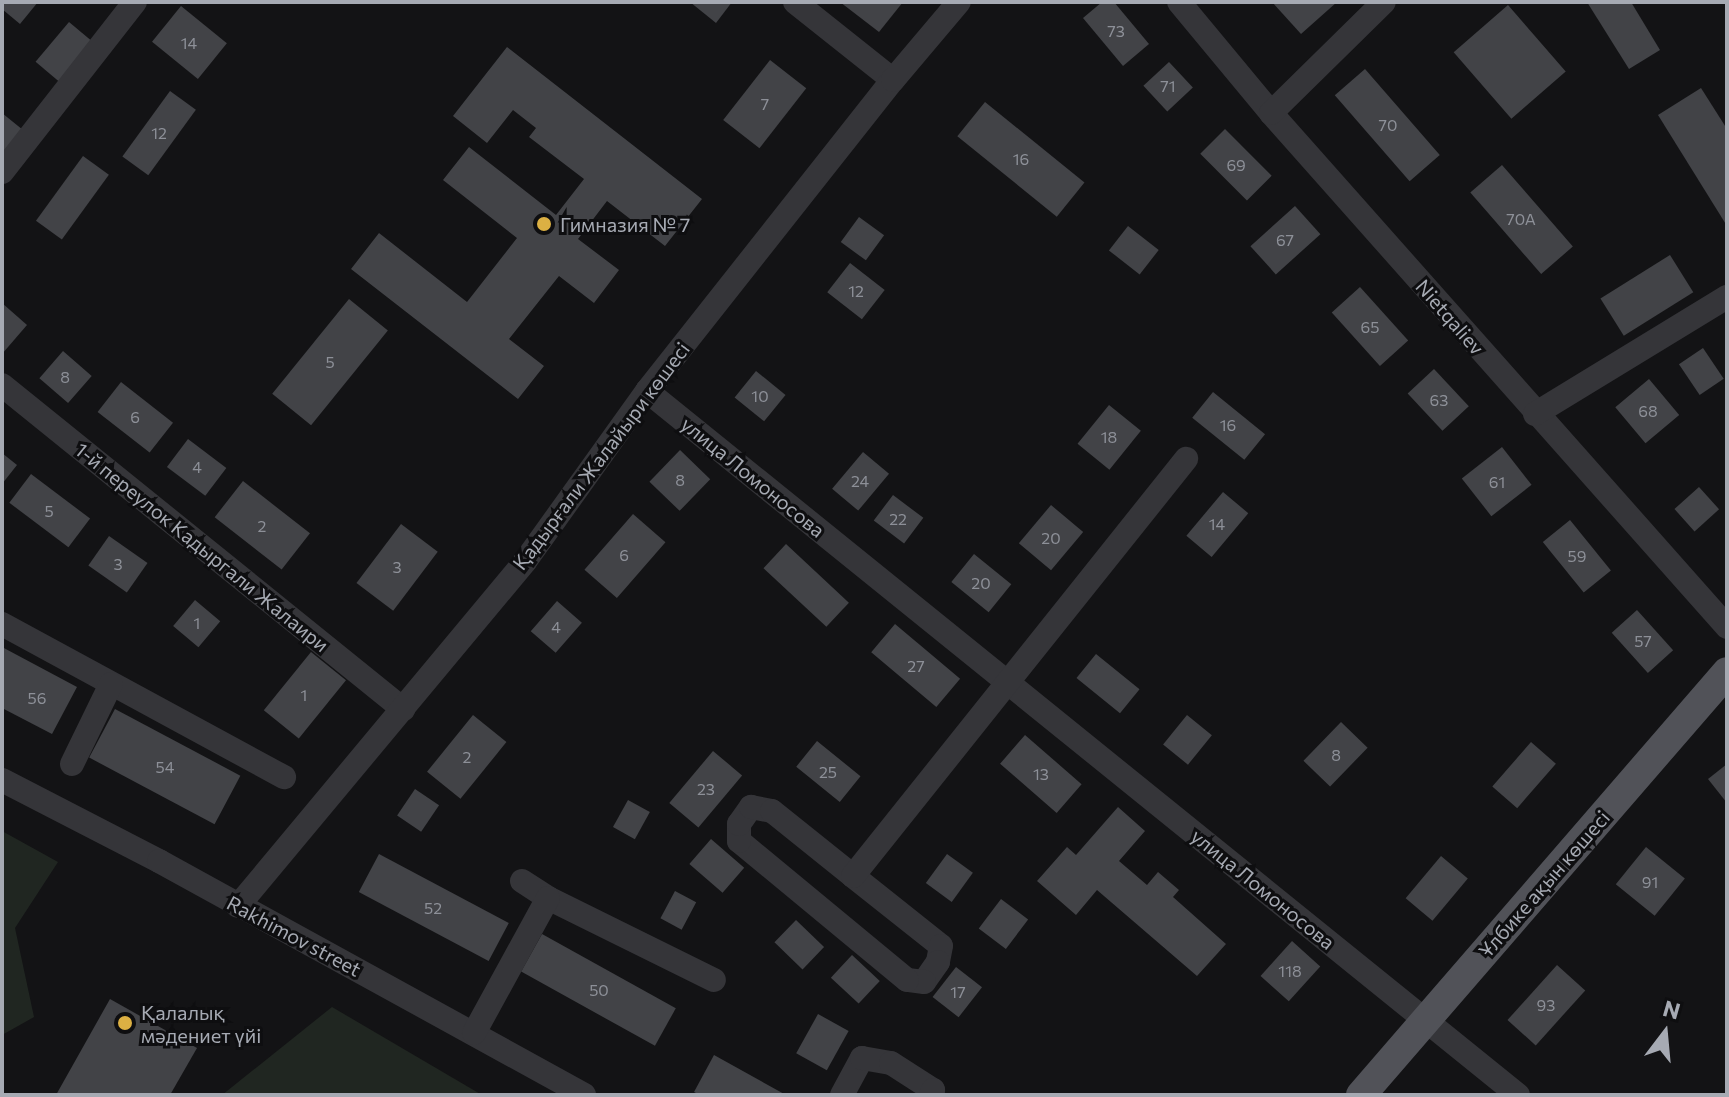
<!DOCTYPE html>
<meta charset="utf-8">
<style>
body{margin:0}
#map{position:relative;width:1729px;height:1097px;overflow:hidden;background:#131315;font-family:Commissioner,sans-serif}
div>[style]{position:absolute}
.green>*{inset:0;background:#202621}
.building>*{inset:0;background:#424347;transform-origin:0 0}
.minor>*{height:24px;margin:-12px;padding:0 12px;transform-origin:12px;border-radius:12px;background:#353539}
.major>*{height:30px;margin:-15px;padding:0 15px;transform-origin:15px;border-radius:15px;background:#515258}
.dots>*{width:22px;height:22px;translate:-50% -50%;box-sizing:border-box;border:4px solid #0e0e10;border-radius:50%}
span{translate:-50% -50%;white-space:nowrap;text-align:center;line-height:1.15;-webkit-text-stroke:6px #0e0e10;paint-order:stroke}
.number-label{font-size:16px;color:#8d9098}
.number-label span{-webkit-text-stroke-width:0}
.poi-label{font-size:20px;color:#a6aab3}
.left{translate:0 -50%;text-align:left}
.street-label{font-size:20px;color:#a6aab3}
.frame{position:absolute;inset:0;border:4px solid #a6aab3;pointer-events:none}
.north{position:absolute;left:1625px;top:993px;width:80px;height:80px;-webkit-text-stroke:6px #0e0e10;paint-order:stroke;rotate:16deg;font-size:22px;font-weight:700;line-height:32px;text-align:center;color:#a6aab3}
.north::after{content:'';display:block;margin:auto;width:28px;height:36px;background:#a6aab3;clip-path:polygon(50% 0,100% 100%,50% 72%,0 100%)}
</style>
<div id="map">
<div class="green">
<div style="clip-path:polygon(2px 831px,58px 862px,15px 928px,34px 1017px,2px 1035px)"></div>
<div style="clip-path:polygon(332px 1007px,482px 1095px,222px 1095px)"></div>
</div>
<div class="building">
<div style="clip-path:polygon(2px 2px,38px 2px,20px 24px,2px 9px)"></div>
<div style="clip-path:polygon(690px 2px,732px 2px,716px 23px)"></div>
<div style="clip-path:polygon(840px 2px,903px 2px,879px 32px)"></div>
<div style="clip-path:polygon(1102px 2px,1114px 2px,1149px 44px,1123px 66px,1083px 18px)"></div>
<div style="clip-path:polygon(1272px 2px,1337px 2px,1301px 34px)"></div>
<div style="clip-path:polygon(1587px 2px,1631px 2px,1660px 50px,1629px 69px)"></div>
<div style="left:1508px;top:5px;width:88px;height:72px;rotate:49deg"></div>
<div style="left:181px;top:6px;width:59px;height:46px;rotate:39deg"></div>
<div style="left:69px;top:22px;width:34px;height:52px;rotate:40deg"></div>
<div style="clip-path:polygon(507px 47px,702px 199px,665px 246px,607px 201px,578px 239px,619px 270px,594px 303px,559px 276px,509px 339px,544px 366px,518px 399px,351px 269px,379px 233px,467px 302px,517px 238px,443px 180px,469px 147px,556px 215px,584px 179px,529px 137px,536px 128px,513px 110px,487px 143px,453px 116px)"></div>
<div style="left:770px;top:60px;width:46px;height:76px;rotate:38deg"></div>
<div style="left:1169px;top:62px;width:35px;height:35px;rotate:47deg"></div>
<div style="left:1365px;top:69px;width:114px;height:40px;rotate:49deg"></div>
<div style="clip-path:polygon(1701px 88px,1727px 129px,1727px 226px,1658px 115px)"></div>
<div style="left:170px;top:91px;width:32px;height:81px;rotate:36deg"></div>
<div style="left:985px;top:102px;width:128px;height:44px;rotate:39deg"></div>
<div style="clip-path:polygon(2px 113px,23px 130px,2px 156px)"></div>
<div style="left:1225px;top:129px;width:66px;height:35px;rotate:45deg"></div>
<div style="left:83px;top:156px;width:32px;height:80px;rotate:36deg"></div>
<div style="left:1502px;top:165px;width:108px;height:42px;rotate:49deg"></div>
<div style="left:1295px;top:206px;width:38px;height:60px;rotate:48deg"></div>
<div style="left:859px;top:217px;width:31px;height:31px;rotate:36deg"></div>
<div style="left:1128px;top:226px;width:39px;height:31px;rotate:38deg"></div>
<div style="left:1670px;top:255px;width:44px;height:82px;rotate:58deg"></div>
<div style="left:850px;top:263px;width:44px;height:37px;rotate:38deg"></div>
<div style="left:1360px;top:287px;width:72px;height:38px;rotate:48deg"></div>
<div style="left:349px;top:299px;width:50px;height:122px;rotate:39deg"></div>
<div style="clip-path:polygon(2px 303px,27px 325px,2px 354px)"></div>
<div style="left:1703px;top:348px;width:37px;height:29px;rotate:56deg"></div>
<div style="left:63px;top:351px;width:38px;height:36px;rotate:41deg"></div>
<div style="left:1434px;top:369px;width:51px;height:36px;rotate:47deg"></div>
<div style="left:756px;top:371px;width:38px;height:34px;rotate:39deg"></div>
<div style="left:1649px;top:379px;width:47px;height:44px;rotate:50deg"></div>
<div style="left:121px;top:382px;width:66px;height:38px;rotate:38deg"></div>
<div style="left:1213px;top:392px;width:67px;height:33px;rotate:39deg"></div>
<div style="left:1109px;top:405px;width:41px;height:50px;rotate:39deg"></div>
<div style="left:188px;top:439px;width:48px;height:35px;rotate:37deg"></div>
<div style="left:1502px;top:447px;width:48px;height:51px;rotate:52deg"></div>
<div style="left:680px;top:450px;width:42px;height:44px;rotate:44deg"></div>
<div style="left:863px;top:452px;width:34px;height:48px;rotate:40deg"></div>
<div style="clip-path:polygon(2px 453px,17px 465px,2px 484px)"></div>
<div style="left:31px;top:474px;width:74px;height:36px;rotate:37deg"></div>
<div style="left:243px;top:481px;width:85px;height:46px;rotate:38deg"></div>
<div style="left:1699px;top:487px;width:30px;height:33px;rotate:48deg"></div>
<div style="left:1223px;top:492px;width:33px;height:57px;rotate:40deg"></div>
<div style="left:893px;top:495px;width:38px;height:32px;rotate:37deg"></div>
<div style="left:1051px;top:505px;width:42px;height:50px;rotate:40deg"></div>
<div style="left:633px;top:514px;width:43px;height:74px;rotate:41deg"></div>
<div style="left:1570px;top:520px;width:65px;height:35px;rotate:51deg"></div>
<div style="left:401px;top:524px;width:46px;height:74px;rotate:37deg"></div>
<div style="left:109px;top:536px;width:47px;height:36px;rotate:35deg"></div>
<div style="left:786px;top:544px;width:86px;height:33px;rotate:43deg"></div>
<div style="left:974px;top:554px;width:48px;height:36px;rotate:39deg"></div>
<div style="left:195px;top:600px;width:33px;height:34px;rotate:40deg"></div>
<div style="left:557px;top:601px;width:33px;height:40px;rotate:41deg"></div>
<div style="left:1637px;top:610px;width:54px;height:34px;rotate:48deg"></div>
<div style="left:895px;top:624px;width:85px;height:37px;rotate:40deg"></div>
<div style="clip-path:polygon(2px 647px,77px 687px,52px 734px,2px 708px)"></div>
<div style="left:311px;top:652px;width:45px;height:75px;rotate:39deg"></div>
<div style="left:1096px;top:654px;width:56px;height:31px;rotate:39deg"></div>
<div style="left:115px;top:709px;width:142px;height:55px;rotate:28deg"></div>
<div style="left:473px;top:715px;width:43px;height:73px;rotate:39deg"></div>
<div style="left:1187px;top:715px;width:32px;height:38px;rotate:39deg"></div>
<div style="left:1341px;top:722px;width:37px;height:54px;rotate:44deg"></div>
<div style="left:1025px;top:735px;width:75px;height:38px;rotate:41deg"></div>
<div style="left:817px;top:741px;width:56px;height:33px;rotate:39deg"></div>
<div style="left:1531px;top:742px;width:33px;height:59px;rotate:41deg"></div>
<div style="left:713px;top:751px;width:38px;height:68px;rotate:40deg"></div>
<div style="clip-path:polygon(1727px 764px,1727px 803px,1708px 779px)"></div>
<div style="left:415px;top:789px;width:29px;height:32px;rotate:34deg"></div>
<div style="left:628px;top:800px;width:25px;height:31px;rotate:29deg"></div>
<div style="clip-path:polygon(1118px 807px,1145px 831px,1119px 861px,1147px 885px,1158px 872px,1179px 890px,1173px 897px,1226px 944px,1197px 976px,1097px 890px,1076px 915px,1037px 881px,1067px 847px,1076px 855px)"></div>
<div style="left:711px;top:839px;width:44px;height:33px;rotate:41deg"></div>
<div style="left:1646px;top:847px;width:50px;height:48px;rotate:39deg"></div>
<div style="left:379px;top:854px;width:147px;height:43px;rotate:28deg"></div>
<div style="left:947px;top:854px;width:32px;height:36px;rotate:36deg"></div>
<div style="left:1441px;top:856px;width:35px;height:55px;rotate:40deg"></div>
<div style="left:675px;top:891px;width:24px;height:31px;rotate:28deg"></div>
<div style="left:1001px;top:899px;width:34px;height:37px;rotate:37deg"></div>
<div style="left:796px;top:920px;width:39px;height:31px;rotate:44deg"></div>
<div style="left:542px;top:934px;width:153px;height:43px;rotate:29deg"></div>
<div style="left:1292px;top:941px;width:38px;height:47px;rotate:42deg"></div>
<div style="left:852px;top:955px;width:38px;height:31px;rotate:43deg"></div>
<div style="left:1557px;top:965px;width:38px;height:74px;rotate:42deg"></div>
<div style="left:956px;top:967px;width:33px;height:38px;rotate:38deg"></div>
<div style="clip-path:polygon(110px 999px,197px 1048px,170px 1095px,56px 1095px)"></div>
<div style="left:818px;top:1014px;width:35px;height:45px;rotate:29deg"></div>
<div style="clip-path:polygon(714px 1055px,786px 1095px,700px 1095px,694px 1092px)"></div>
</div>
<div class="minor">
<div style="left:795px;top:2px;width:125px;rotate:38.5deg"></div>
<div style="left:1179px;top:2px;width:144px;rotate:50.3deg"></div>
<div style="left:1271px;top:113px;width:687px;rotate:48.42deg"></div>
<div style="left:1271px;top:113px;width:158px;rotate:-44.5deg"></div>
<div style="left:2px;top:172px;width:216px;rotate:-52deg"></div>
<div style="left:2px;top:385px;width:516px;rotate:38.94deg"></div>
<div style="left:647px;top:391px;width:1120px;rotate:38.95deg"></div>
<div style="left:1535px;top:414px;width:225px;rotate:-31.4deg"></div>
<div style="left:2px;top:624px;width:321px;rotate:28.5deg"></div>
<div style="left:72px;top:764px;width:89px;rotate:-64deg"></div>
<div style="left:2px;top:780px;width:177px;rotate:27.3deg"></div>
<div style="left:159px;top:861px;width:485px;rotate:28.8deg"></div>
<div style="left:853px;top:876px;width:112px;rotate:38.5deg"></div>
<div style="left:941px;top:946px;width:16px;rotate:101deg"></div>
<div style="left:938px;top:962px;width:24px;rotate:125deg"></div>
<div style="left:924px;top:982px;width:17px;rotate:-173deg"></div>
<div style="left:907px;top:980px;width:218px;rotate:-140.4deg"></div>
<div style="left:739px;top:841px;width:17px;rotate:-90deg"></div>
<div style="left:739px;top:824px;width:21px;rotate:-55deg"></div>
<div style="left:751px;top:807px;width:21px;rotate:11deg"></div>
<div style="left:772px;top:811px;width:104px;rotate:38.7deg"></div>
<div style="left:853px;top:876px;width:534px;rotate:-51.39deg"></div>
<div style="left:522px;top:881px;width:31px;rotate:33deg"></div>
<div style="left:548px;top:898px;width:185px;rotate:26.3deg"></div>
<div style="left:238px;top:906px;width:450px;rotate:-50.2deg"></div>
<div style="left:526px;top:560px;width:208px;rotate:-54.4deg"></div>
<div style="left:647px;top:391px;width:397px;rotate:-51.7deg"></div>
<div style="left:893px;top:80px;width:102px;rotate:-49.8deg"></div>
<div style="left:474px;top:1033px;width:154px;rotate:-61.3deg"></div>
<div style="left:842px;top:1095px;width:42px;rotate:-61.6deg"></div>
<div style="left:862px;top:1058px;width:29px;rotate:10deg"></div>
<div style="left:891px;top:1063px;width:50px;rotate:32.7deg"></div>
<div style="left:933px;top:1090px;width:5px;rotate:112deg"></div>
</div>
<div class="major">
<div style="left:1361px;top:1095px;width:559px;rotate:-49.13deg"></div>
</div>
<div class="dots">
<div style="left:544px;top:224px;background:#dcb043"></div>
<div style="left:125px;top:1023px;background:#dcb043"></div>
</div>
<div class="number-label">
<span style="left:1116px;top:31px">73</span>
<span style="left:189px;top:43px">14</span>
<span style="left:1168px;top:86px">71</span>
<span style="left:765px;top:104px">7</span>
<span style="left:1388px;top:125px">70</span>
<span style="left:159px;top:133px">12</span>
<span style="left:1021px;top:159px">16</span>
<span style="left:1236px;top:165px">69</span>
<span style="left:1521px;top:219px">70А</span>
<span style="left:1285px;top:240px">67</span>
<span style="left:856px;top:291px">12</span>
<span style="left:1370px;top:327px">65</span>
<span style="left:330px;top:362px">5</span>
<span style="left:65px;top:377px">8</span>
<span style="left:760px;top:396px">10</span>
<span style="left:1439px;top:400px">63</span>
<span style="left:1648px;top:411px">68</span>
<span style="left:135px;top:417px">6</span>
<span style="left:1228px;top:425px">16</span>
<span style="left:1109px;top:437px">18</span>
<span style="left:197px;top:467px">4</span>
<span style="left:680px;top:480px">8</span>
<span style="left:860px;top:481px">24</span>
<span style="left:1497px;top:482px">61</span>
<span style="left:49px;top:511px">5</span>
<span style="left:898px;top:519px">22</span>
<span style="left:1217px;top:524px">14</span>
<span style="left:262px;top:526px">2</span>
<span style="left:1051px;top:538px">20</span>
<span style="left:624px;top:555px">6</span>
<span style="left:1577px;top:556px">59</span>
<span style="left:118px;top:564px">3</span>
<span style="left:397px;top:567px">3</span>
<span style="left:981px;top:583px">20</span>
<span style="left:197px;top:623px">1</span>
<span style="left:556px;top:627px">4</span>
<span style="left:1643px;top:641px">57</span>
<span style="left:916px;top:666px">27</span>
<span style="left:304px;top:695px">1</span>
<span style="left:37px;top:698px">56</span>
<span style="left:1336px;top:755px">8</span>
<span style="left:467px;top:757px">2</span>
<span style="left:165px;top:767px">54</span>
<span style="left:828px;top:772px">25</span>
<span style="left:1041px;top:774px">13</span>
<span style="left:706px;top:789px">23</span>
<span style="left:1650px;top:882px">91</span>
<span style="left:433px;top:908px">52</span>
<span style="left:1290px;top:971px">118</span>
<span style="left:599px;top:990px">50</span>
<span style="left:958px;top:992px">17</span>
<span style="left:1546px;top:1005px">93</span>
</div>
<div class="poi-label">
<span class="left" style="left:560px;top:224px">Гимназия № 7</span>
<span class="left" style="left:141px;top:1024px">Қалалық<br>мәдениет үйі</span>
</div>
<div class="street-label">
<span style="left:1450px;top:317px;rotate:49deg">Nietqaliev</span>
<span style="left:601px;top:456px;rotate:-53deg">Қадырғали Жалайыри көшесі</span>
<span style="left:753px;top:477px;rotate:39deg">улица Ломоносова</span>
<span style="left:202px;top:547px;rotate:39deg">1-й переулок Кадыргали Жалаири</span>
<span style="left:1544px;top:884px;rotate:-49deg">Ұлбике ақын көшесі</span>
<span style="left:1263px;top:889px;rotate:39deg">улица Ломоносова</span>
<span style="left:294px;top:936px;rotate:28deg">Rakhimov street</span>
</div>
<div class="frame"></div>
<div class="north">N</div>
</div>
